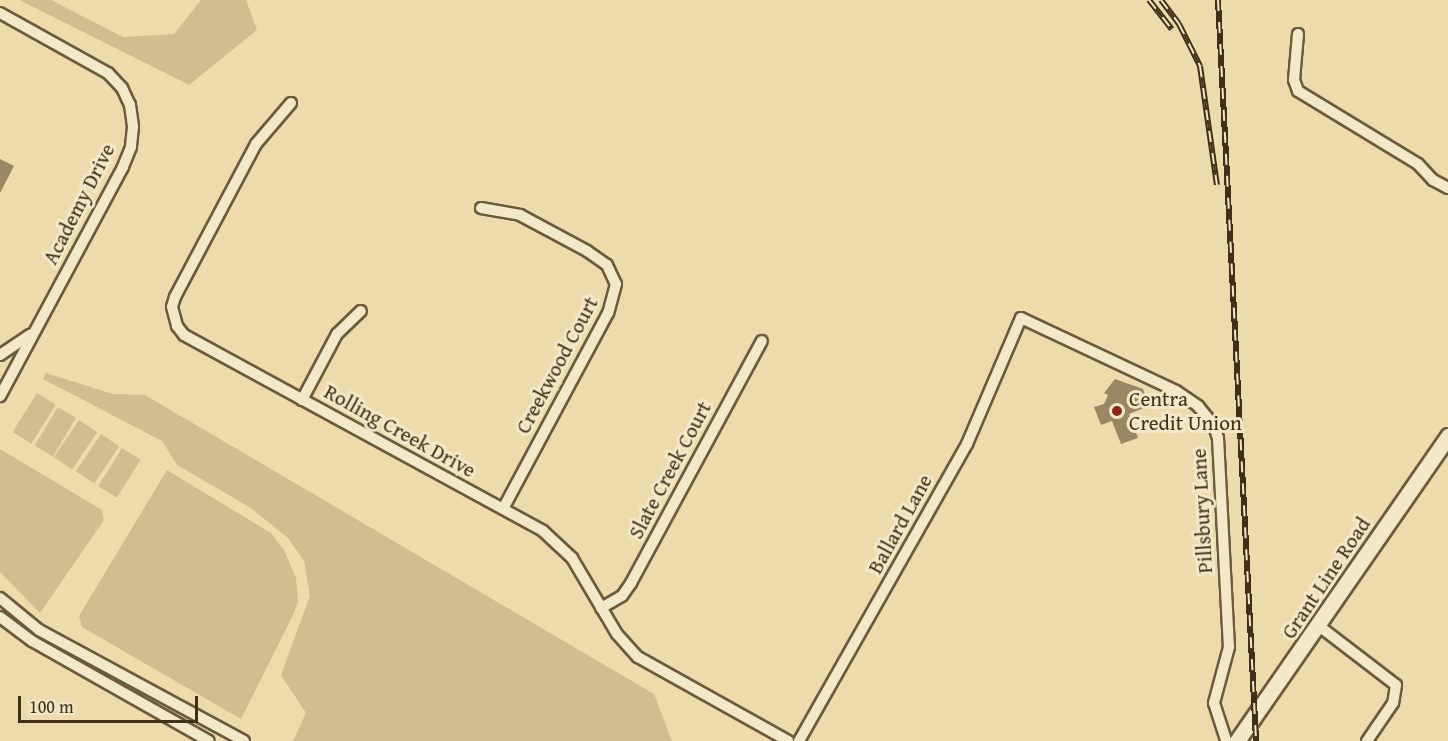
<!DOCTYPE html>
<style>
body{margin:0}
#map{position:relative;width:1448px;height:741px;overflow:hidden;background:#eddbab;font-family:"Gentium Book Plus",serif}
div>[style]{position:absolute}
.green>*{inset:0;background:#d0be92;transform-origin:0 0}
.building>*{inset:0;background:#9a8864}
.roads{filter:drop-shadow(2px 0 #6c5a3c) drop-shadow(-2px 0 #6c5a3c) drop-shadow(0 2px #6c5a3c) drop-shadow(0 -2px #6c5a3c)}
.minor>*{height:10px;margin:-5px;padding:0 5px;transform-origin:5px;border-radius:5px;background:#f3e8c8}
.secondary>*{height:15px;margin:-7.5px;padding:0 7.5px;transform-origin:7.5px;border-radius:7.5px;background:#f3e8c8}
.rail>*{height:6px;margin-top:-3px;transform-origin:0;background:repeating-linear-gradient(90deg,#f3e8c8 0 11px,#412f17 0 22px);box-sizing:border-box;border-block:2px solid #412f17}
.dots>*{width:16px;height:16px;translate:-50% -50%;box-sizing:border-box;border:3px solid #f3e8c8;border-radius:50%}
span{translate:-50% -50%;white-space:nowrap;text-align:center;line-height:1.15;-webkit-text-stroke:6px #f3e8c8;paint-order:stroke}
.street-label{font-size:21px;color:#412f17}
.poi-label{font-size:21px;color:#412f17}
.left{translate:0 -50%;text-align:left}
.scale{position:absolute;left:18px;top:696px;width:180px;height:27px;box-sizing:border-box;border:3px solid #412f17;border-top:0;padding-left:8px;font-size:18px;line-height:21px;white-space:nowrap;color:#412f17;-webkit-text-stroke:4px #f3e8c8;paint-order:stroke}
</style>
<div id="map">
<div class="green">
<div style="clip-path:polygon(19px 0,51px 0,123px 37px,174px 34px,201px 0,246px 0,257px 30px,189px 85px)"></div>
<div style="clip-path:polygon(46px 373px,113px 394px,145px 395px,654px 694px,672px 741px,293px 741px,306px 713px,281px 675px,310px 596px,304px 561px,288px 538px,251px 508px,177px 465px,162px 441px,43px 379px)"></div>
<div style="left:37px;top:393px;width:22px;height:46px;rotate:32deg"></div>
<div style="left:58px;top:407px;width:21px;height:45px;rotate:31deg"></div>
<div style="left:79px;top:420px;width:22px;height:45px;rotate:34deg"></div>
<div style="left:101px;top:434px;width:22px;height:45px;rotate:34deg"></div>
<div style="left:122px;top:448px;width:22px;height:45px;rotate:32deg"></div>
<div style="clip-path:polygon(0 449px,102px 510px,104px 520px,40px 613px,0 572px)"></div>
<div style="clip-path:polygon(167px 470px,271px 533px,284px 550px,296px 578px,298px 602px,294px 613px,241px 719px,82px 627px,79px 616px)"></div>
</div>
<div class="building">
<div style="clip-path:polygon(0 159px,14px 166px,0 193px)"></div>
<div style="clip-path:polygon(1115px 379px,1143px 389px,1149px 406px,1129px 414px,1138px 438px,1121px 444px,1112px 421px,1101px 425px,1094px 407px,1104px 404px,1108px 395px,1104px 393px)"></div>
</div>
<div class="roads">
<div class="minor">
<div style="left:0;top:13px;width:124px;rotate:29.1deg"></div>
<div style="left:108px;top:73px;width:21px;rotate:47deg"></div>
<div style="left:122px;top:88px;width:19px;rotate:65deg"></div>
<div style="left:130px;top:105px;width:22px;rotate:82deg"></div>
<div style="left:133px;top:127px;width:20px;rotate:96deg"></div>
<div style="left:131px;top:147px;width:22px;rotate:112deg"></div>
<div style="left:123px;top:167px;width:260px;rotate:118.2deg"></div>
<div style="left:1298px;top:34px;width:46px;rotate:95deg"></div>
<div style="left:1294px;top:80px;width:12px;rotate:70deg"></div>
<div style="left:1298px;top:91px;width:140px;rotate:31.3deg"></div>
<div style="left:1418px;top:164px;width:22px;rotate:47deg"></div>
<div style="left:1433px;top:180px;width:17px;rotate:28deg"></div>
<div style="left:291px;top:103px;width:54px;rotate:130.5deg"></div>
<div style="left:256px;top:144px;width:173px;rotate:117.9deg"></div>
<div style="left:175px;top:297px;width:10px;rotate:107deg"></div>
<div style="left:172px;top:307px;width:20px;rotate:75deg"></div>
<div style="left:177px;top:326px;width:11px;rotate:52deg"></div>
<div style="left:184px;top:335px;width:409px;rotate:28.6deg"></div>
<div style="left:543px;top:531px;width:40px;rotate:43deg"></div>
<div style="left:572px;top:558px;width:88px;rotate:59.4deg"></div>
<div style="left:617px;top:634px;width:31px;rotate:48deg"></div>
<div style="left:638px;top:657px;width:172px;rotate:29.2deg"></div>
<div style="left:481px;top:208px;width:40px;rotate:10deg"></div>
<div style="left:520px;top:215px;width:76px;rotate:28.2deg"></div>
<div style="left:587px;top:251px;width:24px;rotate:35deg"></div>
<div style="left:607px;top:265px;width:21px;rotate:65deg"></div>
<div style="left:616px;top:284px;width:30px;rotate:105deg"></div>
<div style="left:608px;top:313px;width:222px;rotate:118.2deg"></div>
<div style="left:0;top:355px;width:36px;rotate:-34deg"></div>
<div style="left:302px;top:400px;width:75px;rotate:-62.1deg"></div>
<div style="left:337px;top:334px;width:33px;rotate:-44deg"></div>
<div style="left:0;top:598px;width:50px;rotate:39.4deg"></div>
<div style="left:39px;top:630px;width:233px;rotate:28.4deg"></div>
<div style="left:601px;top:608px;width:24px;rotate:-30deg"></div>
<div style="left:622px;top:596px;width:16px;rotate:-55deg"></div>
<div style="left:631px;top:583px;width:275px;rotate:-61.6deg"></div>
<div style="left:0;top:617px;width:40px;rotate:37deg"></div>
<div style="left:32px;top:641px;width:203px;rotate:29.5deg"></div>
<div style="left:1319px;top:626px;width:97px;rotate:37.5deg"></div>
<div style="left:1396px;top:685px;width:18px;rotate:99deg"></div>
<div style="left:1393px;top:703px;width:46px;rotate:124.4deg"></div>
<div style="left:799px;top:741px;width:341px;rotate:-60.5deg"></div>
<div style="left:967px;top:444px;width:137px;rotate:-66.8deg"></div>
<div style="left:1021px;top:318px;width:171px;rotate:25.2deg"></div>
<div style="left:1176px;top:391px;width:27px;rotate:34deg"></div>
<div style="left:1198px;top:406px;width:26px;rotate:51deg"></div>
<div style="left:1214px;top:426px;width:13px;rotate:72deg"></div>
<div style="left:1218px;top:438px;width:209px;rotate:87deg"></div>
<div style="left:1229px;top:647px;width:58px;rotate:105deg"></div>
<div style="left:1214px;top:703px;width:40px;rotate:72deg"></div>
</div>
<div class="secondary">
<div style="left:1237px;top:741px;width:371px;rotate:-55.3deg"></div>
</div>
</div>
<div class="rail">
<div style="left:1149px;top:0;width:37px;rotate:52deg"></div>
<div style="left:1161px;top:0;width:30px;rotate:53deg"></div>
<div style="left:1179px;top:24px;width:47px;rotate:63.4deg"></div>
<div style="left:1200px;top:66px;width:120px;rotate:81.9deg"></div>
<div style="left:1218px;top:0;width:742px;rotate:87.06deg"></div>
</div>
<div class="dots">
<div style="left:1117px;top:411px;background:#8f2418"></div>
</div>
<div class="street-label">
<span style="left:79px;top:204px;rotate:-63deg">Academy Drive</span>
<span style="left:557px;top:365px;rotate:-62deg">Creekwood Court</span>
<span style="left:400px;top:431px;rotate:29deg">Rolling Creek Drive</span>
<span style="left:670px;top:470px;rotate:-62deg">Slate Creek Court</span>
<span style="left:1202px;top:511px;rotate:-93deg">Pillsbury Lane</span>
<span style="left:900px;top:524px;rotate:-61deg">Ballard Lane</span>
<span style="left:1326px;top:578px;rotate:-56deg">Grant Line Road</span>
</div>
<div class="poi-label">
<span class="left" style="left:1129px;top:411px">Centra<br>Credit Union</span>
</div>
<div class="scale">100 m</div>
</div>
